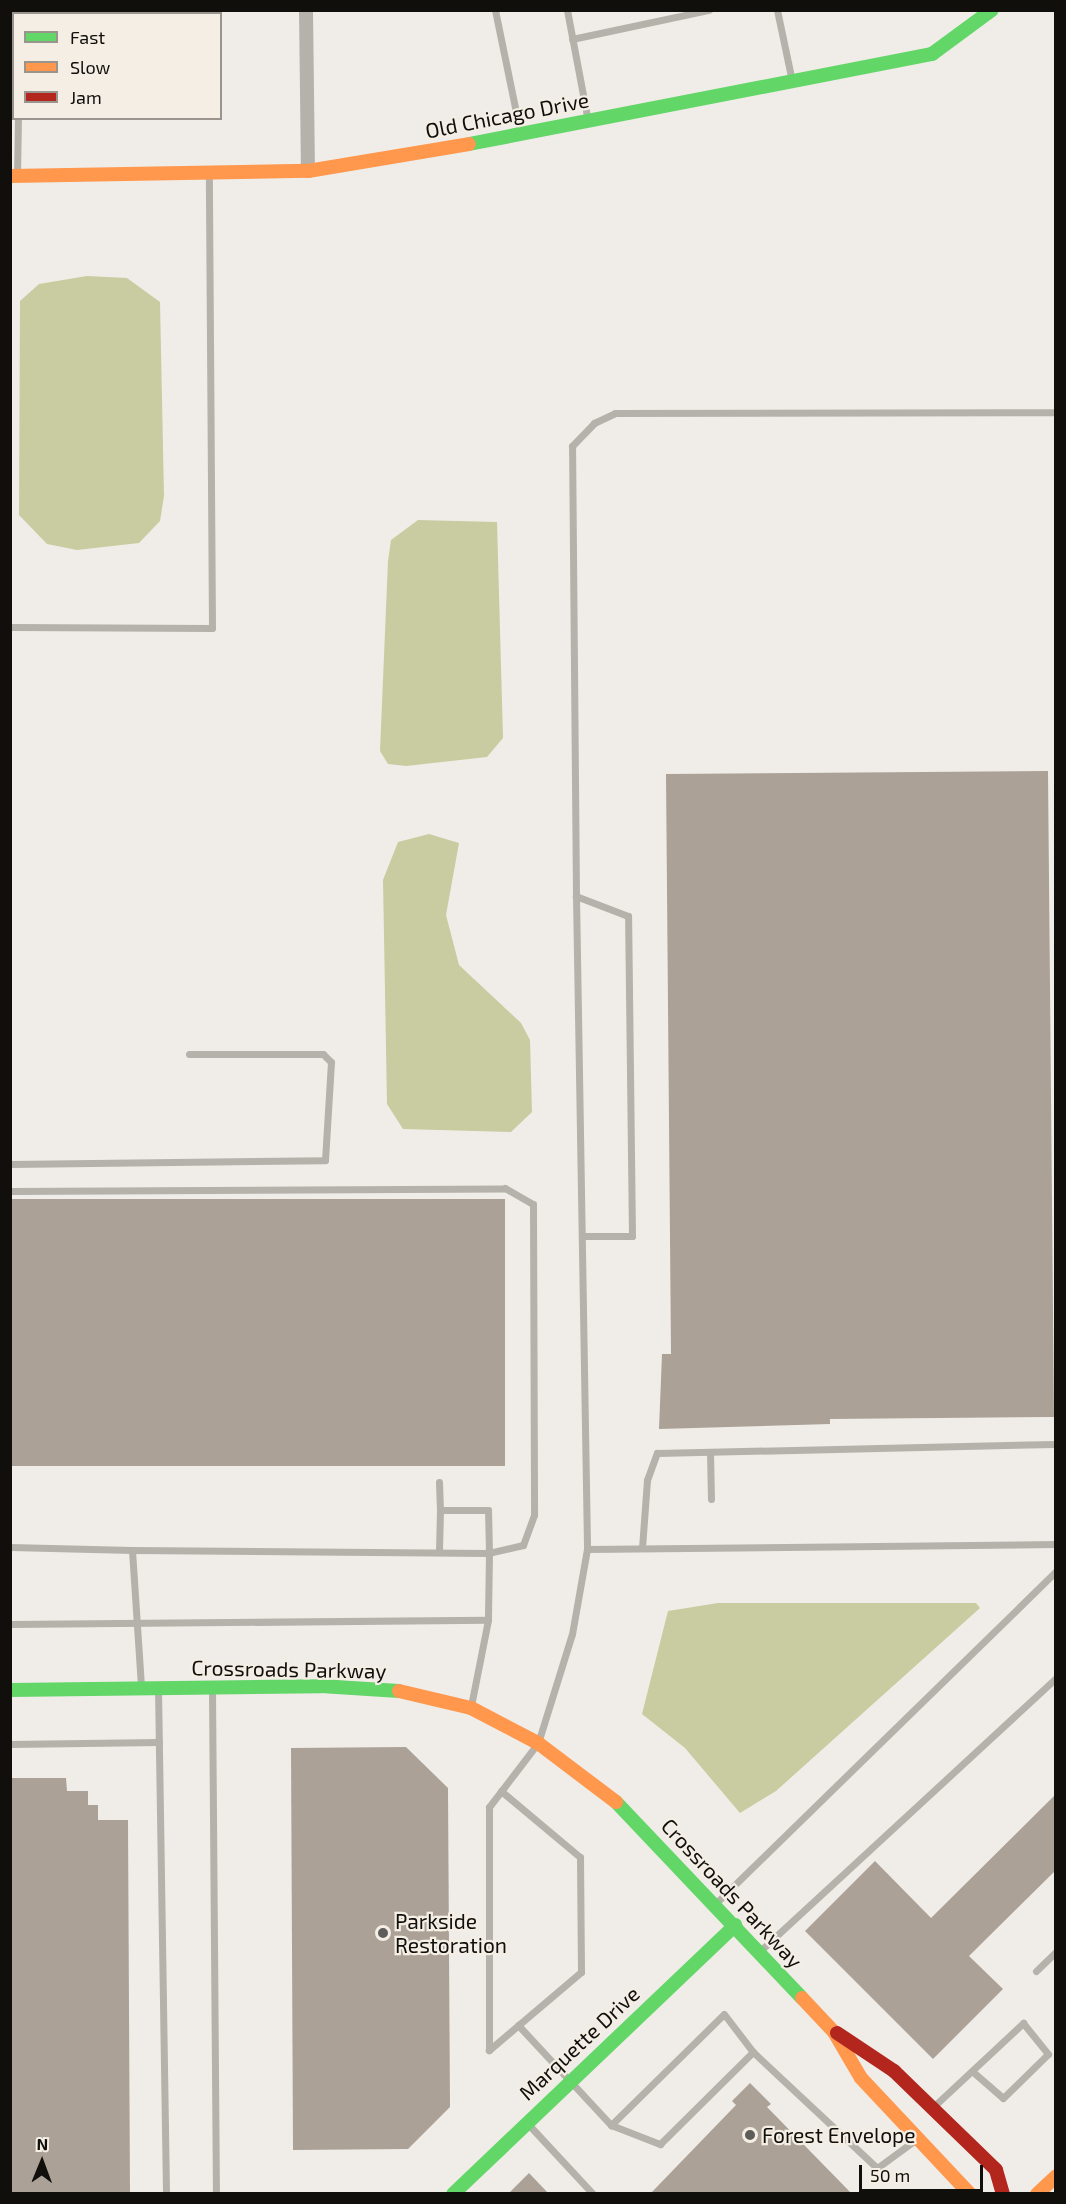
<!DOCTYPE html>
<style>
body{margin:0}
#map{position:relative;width:1066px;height:2204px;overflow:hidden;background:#f0ede8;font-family:"Exo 2",sans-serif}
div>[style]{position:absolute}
.water>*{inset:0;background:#c8cca0}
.building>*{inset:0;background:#aba197;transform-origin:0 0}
.lane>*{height:7px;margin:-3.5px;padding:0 3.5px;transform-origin:3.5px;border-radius:3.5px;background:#b4b2aa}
.street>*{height:14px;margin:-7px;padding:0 7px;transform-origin:7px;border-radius:7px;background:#b4b2aa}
.fast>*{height:14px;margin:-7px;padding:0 7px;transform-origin:7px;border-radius:7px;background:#63d668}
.slow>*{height:14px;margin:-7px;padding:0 7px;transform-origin:7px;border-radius:7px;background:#ff974d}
.jam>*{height:14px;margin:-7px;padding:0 7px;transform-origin:7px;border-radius:7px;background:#b3261e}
.dots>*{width:16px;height:16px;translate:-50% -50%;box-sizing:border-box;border:3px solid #f4eee4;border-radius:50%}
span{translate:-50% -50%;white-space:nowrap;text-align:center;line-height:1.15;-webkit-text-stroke:4.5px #f4eee4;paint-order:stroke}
.street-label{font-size:21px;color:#110f0c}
.poi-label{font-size:21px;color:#110f0c}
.left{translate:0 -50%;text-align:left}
.frame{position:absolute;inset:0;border:12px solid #110f0c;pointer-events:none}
.legend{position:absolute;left:12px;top:12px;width:210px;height:108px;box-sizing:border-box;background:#f4eee4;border:2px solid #99958e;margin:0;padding:8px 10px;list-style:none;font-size:18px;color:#110f0c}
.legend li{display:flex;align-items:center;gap:12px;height:30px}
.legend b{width:30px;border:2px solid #99958e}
.north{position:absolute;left:12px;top:2132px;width:60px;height:60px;-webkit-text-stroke:4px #f4eee4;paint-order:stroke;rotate:1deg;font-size:16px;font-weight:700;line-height:24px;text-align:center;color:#110f0c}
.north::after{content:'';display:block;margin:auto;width:21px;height:27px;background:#110f0c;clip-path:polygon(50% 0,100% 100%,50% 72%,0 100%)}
.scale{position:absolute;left:859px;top:2165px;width:124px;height:27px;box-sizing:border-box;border:3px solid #110f0c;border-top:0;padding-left:8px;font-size:18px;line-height:21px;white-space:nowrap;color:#110f0c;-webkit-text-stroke:4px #f4eee4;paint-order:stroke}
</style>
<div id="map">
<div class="water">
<div style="clip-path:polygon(87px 276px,127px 278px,160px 302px,164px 496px,160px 521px,139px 543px,77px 550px,47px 544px,19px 515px,20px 301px,39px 284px)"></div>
<div style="clip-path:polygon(418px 520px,497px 522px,503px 738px,487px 757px,406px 766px,388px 764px,380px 751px,388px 561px,391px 540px)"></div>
<div style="clip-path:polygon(429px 834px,459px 843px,446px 915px,459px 965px,521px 1023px,530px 1040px,532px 1112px,511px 1132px,403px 1129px,387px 1104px,383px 880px,398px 842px)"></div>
<div style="clip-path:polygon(718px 1603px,976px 1603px,980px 1608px,776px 1791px,740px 1813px,685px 1748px,642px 1714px,668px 1611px)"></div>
</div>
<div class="building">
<div style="clip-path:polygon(1048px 771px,1054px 1417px,830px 1419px,830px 1424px,659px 1429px,662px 1354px,671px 1354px,666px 774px)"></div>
<div style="left:505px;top:1199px;width:267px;height:495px;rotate:90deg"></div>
<div style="clip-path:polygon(406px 1747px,448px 1788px,450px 2107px,408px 2149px,293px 2150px,291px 1748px)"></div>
<div style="clip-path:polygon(10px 1778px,66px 1778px,67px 1791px,88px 1791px,88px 1805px,98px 1805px,98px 1820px,128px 1820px,130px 2194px,10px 2194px)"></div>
<div style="clip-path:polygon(1056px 1794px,1056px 1870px,969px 1956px,1003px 1989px,933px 2059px,805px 1931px,875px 1861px,931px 1918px)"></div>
<div style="clip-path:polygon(750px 2083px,771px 2104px,767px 2107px,852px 2194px,650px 2194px,736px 2105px,732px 2101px)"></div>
<div style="clip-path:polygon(529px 2173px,549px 2194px,508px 2194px)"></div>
</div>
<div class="lane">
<div style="left:495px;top:10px;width:125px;rotate:78.4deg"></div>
<div style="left:567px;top:10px;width:113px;rotate:79.3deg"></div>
<div style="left:777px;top:10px;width:73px;rotate:78.1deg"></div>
<div style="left:44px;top:14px;width:4px;rotate:-63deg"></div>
<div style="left:572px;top:39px;width:140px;rotate:-12deg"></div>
<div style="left:17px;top:176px;width:58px;rotate:-89deg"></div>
<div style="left:10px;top:627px;width:202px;rotate:0.3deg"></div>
<div style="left:212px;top:628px;width:455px;rotate:-90.4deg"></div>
<div style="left:576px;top:896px;width:450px;rotate:-90.5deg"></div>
<div style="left:572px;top:446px;width:32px;rotate:-46deg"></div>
<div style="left:594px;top:423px;width:23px;rotate:-25deg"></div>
<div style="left:615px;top:413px;width:441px;rotate:-0.1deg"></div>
<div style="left:10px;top:1164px;width:315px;rotate:-0.7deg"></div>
<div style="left:325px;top:1160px;width:98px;rotate:-86.5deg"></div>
<div style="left:331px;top:1062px;width:11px;rotate:-135deg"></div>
<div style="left:323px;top:1054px;width:134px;rotate:180deg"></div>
<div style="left:10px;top:1191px;width:495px;rotate:-0.3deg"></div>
<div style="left:505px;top:1188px;width:32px;rotate:30deg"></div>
<div style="left:533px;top:1204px;width:311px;rotate:89.8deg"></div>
<div style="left:534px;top:1515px;width:32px;rotate:110deg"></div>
<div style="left:523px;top:1545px;width:35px;rotate:167deg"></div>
<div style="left:489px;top:1553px;width:67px;rotate:90.9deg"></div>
<div style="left:488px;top:1620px;width:88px;rotate:101.2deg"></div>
<div style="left:586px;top:1236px;width:46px"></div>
<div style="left:632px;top:1236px;width:320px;rotate:-90.7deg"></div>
<div style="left:628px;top:916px;width:56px;rotate:-159deg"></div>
<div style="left:576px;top:896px;width:653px;rotate:89.03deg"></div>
<div style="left:710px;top:1452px;width:47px;rotate:88.8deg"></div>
<div style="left:439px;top:1482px;width:28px;rotate:88deg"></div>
<div style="left:10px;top:1547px;width:122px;rotate:1.4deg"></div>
<div style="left:642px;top:1548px;width:68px;rotate:-85.8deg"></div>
<div style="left:647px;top:1480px;width:29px;rotate:-70deg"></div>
<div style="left:657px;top:1453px;width:399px;rotate:-1.3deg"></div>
<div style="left:10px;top:1624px;width:478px;rotate:-0.5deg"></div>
<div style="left:141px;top:1686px;width:136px;rotate:-93.8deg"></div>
<div style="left:132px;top:1550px;width:357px;rotate:0.5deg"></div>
<div style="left:489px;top:1553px;width:43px;rotate:-91.3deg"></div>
<div style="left:488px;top:1510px;width:48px;rotate:180deg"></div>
<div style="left:440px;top:1510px;width:42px;rotate:91.4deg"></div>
<div style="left:158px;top:1688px;width:506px;rotate:89.09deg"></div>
<div style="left:212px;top:1689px;width:505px;rotate:89.55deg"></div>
<div style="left:10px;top:1744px;width:149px;rotate:-0.8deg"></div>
<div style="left:501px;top:1791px;width:103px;rotate:39.9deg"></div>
<div style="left:580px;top:1857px;width:115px;rotate:89.5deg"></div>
<div style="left:581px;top:1972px;width:121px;rotate:139.7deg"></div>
<div style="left:489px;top:2050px;width:243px;rotate:-90deg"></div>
<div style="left:489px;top:1807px;width:81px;rotate:-52.6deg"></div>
<div style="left:538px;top:1743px;width:114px;rotate:-72.7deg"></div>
<div style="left:572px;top:1634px;width:86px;rotate:-80deg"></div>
<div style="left:587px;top:1549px;width:469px;rotate:-0.6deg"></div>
<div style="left:715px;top:1904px;width:477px;rotate:-44.3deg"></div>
<div style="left:760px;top:1951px;width:403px;rotate:-42.7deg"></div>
<div style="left:1036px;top:1971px;width:28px;rotate:-44deg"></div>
<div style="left:518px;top:2025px;width:137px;rotate:47.1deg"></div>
<div style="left:611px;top:2125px;width:53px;rotate:21.2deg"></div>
<div style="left:660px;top:2144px;width:131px;rotate:-44.7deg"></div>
<div style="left:753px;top:2052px;width:170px;rotate:43.1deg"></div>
<div style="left:877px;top:2168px;width:51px;rotate:-36.2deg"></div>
<div style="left:932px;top:2108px;width:125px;rotate:-43deg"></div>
<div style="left:1023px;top:2023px;width:40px;rotate:51deg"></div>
<div style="left:1048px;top:2054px;width:63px;rotate:135.6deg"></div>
<div style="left:1003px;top:2098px;width:41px;rotate:-138.9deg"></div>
<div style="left:528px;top:2124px;width:96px;rotate:47.1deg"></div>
<div style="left:611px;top:2125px;width:158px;rotate:-44.5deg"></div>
<div style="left:724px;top:2014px;width:48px;rotate:52.7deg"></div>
</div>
<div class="street">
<div style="left:306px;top:10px;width:161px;rotate:89.3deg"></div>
</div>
<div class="fast">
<div style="left:469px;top:144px;width:472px;rotate:-11deg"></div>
<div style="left:932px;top:54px;width:74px;rotate:-36.3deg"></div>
<div style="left:10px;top:1690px;width:311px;rotate:-0.7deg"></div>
<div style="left:321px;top:1686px;width:78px;rotate:3.7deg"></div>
<div style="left:616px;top:1802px;width:270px;rotate:46.5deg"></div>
<div style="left:453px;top:2194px;width:390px;rotate:-43.6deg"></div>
</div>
<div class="slow">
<div style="left:10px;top:176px;width:298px;rotate:-1deg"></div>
<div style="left:308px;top:171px;width:163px;rotate:-9.5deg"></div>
<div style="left:399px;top:1691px;width:74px;rotate:13.3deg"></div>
<div style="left:471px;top:1708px;width:76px;rotate:27.6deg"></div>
<div style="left:538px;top:1743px;width:98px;rotate:37.1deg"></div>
<div style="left:802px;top:1998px;width:47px;rotate:46.7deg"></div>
<div style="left:834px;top:2032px;width:53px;rotate:59.6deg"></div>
<div style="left:861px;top:2078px;width:159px;rotate:46.8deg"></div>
<div style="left:1037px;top:2194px;width:26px;rotate:-43deg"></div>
</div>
<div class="jam">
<div style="left:837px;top:2033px;width:69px;rotate:33.7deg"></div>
<div style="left:894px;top:2071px;width:142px;rotate:44.1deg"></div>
<div style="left:996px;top:2170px;width:25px;rotate:74deg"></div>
</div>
<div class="dots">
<div style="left:383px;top:1933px;background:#5f5d59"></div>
<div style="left:750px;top:2135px;background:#5f5d59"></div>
</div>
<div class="street-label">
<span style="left:507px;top:115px;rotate:-11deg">Old Chicago Drive</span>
<span style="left:289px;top:1669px;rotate:1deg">Crossroads Parkway</span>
<span style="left:732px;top:1893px;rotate:47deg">Crossroads Parkway</span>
<span style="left:579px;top:2043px;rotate:-43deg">Marquette Drive</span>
</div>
<div class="poi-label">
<span class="left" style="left:395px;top:1933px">Parkside<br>Restoration</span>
<span class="left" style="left:762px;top:2135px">Forest Envelope</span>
</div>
<div class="frame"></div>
<ul class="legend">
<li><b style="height:8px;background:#63d668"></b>Fast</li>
<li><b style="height:8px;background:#ff974d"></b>Slow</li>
<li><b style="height:8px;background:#b3261e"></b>Jam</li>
</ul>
<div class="north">N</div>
<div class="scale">50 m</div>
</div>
